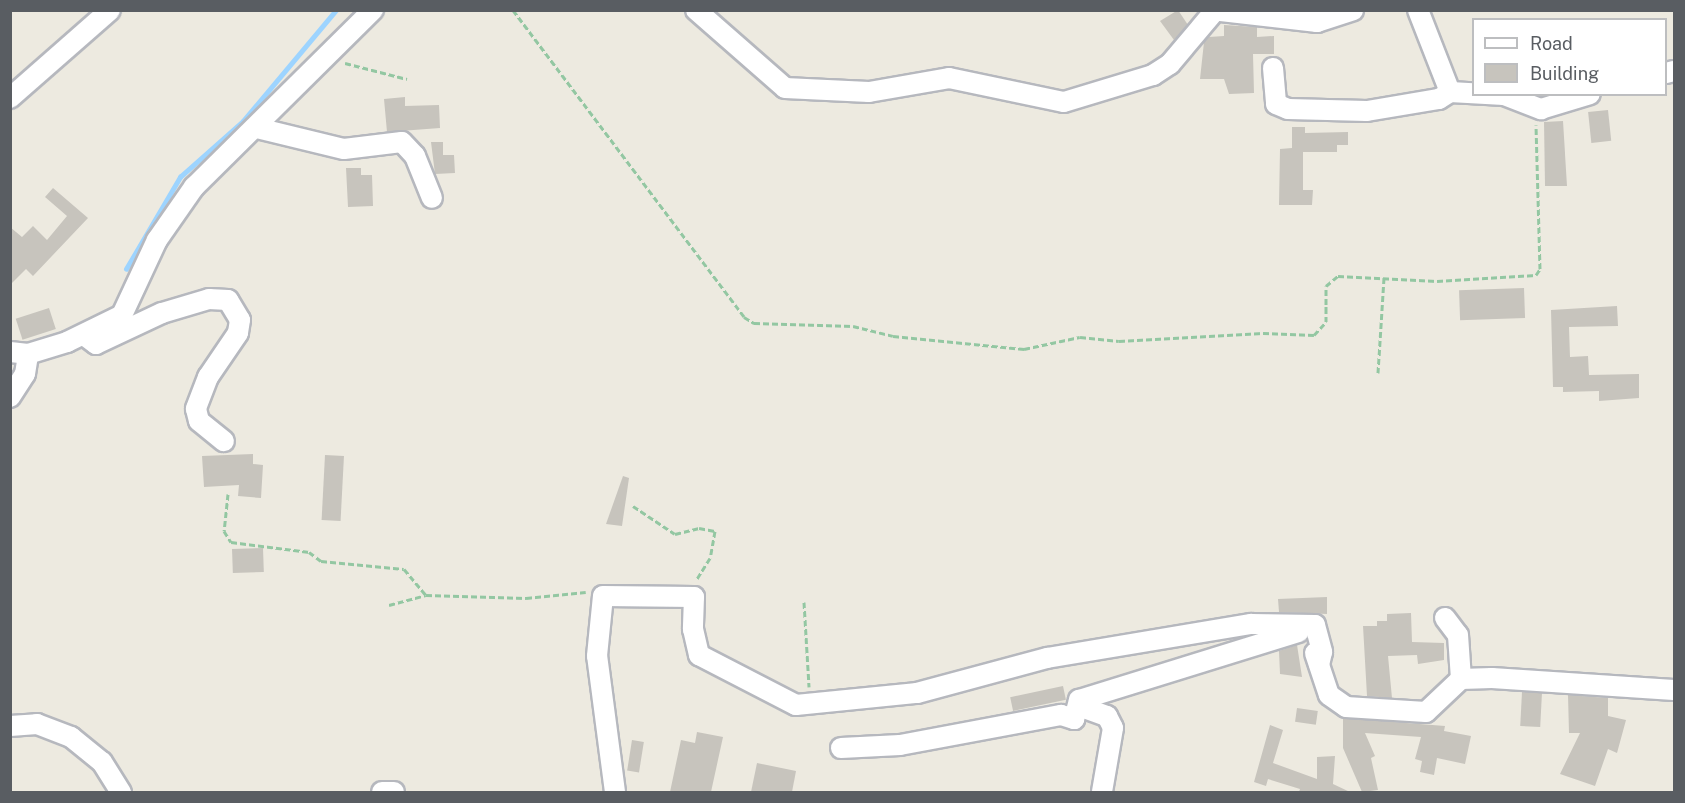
<!DOCTYPE html>
<style>
body{margin:0}
#map{position:relative;width:1685px;height:803px;overflow:hidden;background:#edeae0;font-family:"Public Sans",sans-serif}
div>[style]{position:absolute}
.stream>*{height:4.5px;margin:-2.25px;padding:0 2.25px;transform-origin:2.25px;border-radius:2.25px;background:#9dd4ff}
.building>*{inset:0;background:#c7c4bd;transform-origin:0 0}
.path>*{height:3px;margin-top:-1.5px;transform-origin:0;background:repeating-linear-gradient(90deg,#93c7a2 0 6px,transparent 0 9px)}
.roads{filter:drop-shadow(2px 0 #b6b8be) drop-shadow(-2px 0 #b6b8be) drop-shadow(0 2px #b6b8be) drop-shadow(0 -2px #b6b8be)}
.minor>*{height:20px;margin:-10px;padding:0 10px;transform-origin:10px;border-radius:10px;background:#fff}
span{translate:-50% -50%;white-space:nowrap;text-align:center;line-height:1.15;-webkit-text-stroke:4.5px #fff;paint-order:stroke}
.frame{position:absolute;inset:0;border:12px solid #595d62;pointer-events:none}
.legend{position:absolute;left:1472px;top:18px;width:195px;height:78px;box-sizing:border-box;background:#fff;border:2px solid #bdbec0;margin:0;padding:8px 10px;list-style:none;font-size:18px;color:#595d62}
.legend li{display:flex;align-items:center;gap:12px;height:30px}
.legend b{width:30px;border:2px solid #bdbec0}
</style>
<div id="map">
<div class="stream">
<div style="left:126px;top:269px;width:107px;rotate:-59.6deg"></div>
<div style="left:180px;top:177px;width:84px;rotate:-41.6deg"></div>
<div style="left:243px;top:121px;width:145px;rotate:-50deg"></div>
</div>
<div class="building">
<div style="clip-path:polygon(1178px 10px,1188px 25px,1174px 40px,1160px 21px)"></div>
<div style="clip-path:polygon(1224px 25px,1257px 27px,1257px 37px,1274px 36px,1274px 54px,1253px 54px,1254px 93px,1229px 94px,1224px 79px,1200px 79px,1204px 42px,1209px 37px,1224px 36px)"></div>
<div style="clip-path:polygon(405px 97px,405px 106px,439px 105px,440px 128px,387px 132px,384px 99px)"></div>
<div style="left:1608px;top:110px;width:31px;height:20px;rotate:84deg"></div>
<div style="clip-path:polygon(1563px 121px,1567px 186px,1545px 186px,1544px 122px)"></div>
<div style="clip-path:polygon(1292px 127px,1305px 127px,1305px 133px,1348px 132px,1348px 145px,1337px 145px,1337px 152px,1303px 152px,1303px 190px,1313px 190px,1312px 205px,1279px 205px,1280px 149px,1292px 148px)"></div>
<div style="clip-path:polygon(431px 142px,443px 142px,443px 155px,454px 155px,455px 173px,435px 174px)"></div>
<div style="clip-path:polygon(346px 168px,361px 168px,361px 175px,372px 175px,373px 206px,348px 207px)"></div>
<div style="clip-path:polygon(53px 188px,88px 218px,33px 276px,26px 269px,10px 285px,10px 227px,22px 237px,33px 226px,47px 240px,67px 216px,45px 197px)"></div>
<div style="left:1524px;top:288px;width:30px;height:65px;rotate:88deg"></div>
<div style="clip-path:polygon(1617px 306px,1618px 326px,1569px 327px,1570px 357px,1588px 356px,1589px 375px,1639px 374px,1639px 398px,1599px 401px,1599px 391px,1563px 392px,1563px 387px,1553px 387px,1551px 310px)"></div>
<div style="left:49px;top:308px;width:22px;height:35px;rotate:72deg"></div>
<div style="clip-path:polygon(253px 454px,253px 464px,263px 465px,261px 498px,238px 496px,239px 485px,204px 487px,202px 456px)"></div>
<div style="left:325px;top:455px;width:19px;height:65px;rotate:3deg"></div>
<div style="clip-path:polygon(623px 476px,629px 478px,622px 526px,606px 524px)"></div>
<div style="left:263px;top:548px;width:24px;height:31px;rotate:88deg"></div>
<div style="clip-path:polygon(1327px 597px,1327px 614px,1279px 612px,1278px 599px)"></div>
<div style="clip-path:polygon(1411px 613px,1412px 642px,1444px 643px,1444px 660px,1418px 664px,1417px 655px,1388px 656px,1392px 698px,1367px 696px,1363px 626px,1377px 626px,1377px 621px,1387px 621px,1387px 614px)"></div>
<div style="clip-path:polygon(1297px 645px,1302px 677px,1280px 674px,1279px 651px)"></div>
<div style="left:1063px;top:686px;width:14px;height:54px;rotate:78deg"></div>
<div style="left:1522px;top:692px;width:20px;height:34px;rotate:3deg"></div>
<div style="clip-path:polygon(1568px 695px,1608px 698px,1608px 716px,1626px 720px,1617px 753px,1608px 749px,1595px 786px,1560px 774px,1580px 733px,1569px 733px)"></div>
<div style="left:1297px;top:708px;width:21px;height:14px;rotate:8deg"></div>
<div style="clip-path:polygon(1343px 718px,1445px 726px,1444px 731px,1471px 736px,1465px 764px,1437px 758px,1434px 775px,1420px 772px,1422px 761px,1415px 759px,1421px 737px,1365px 733px,1375px 756px,1371px 758px,1378px 790px,1362px 792px,1343px 748px)"></div>
<div style="clip-path:polygon(1270px 725px,1283px 730px,1273px 763px,1317px 779px,1317px 757px,1335px 756px,1333px 784px,1350px 792px,1299px 792px,1300px 789px,1268px 779px,1266px 786px,1254px 782px)"></div>
<div style="clip-path:polygon(697px 732px,723px 737px,711px 792px,670px 792px,681px 740px,695px 743px)"></div>
<div style="left:632px;top:740px;width:12px;height:31px;rotate:9deg"></div>
<div style="clip-path:polygon(757px 763px,796px 771px,792px 792px,751px 792px)"></div>
</div>
<div class="path">
<div style="left:513px;top:10px;width:384px;rotate:53deg"></div>
<div style="left:744px;top:317px;width:12px;rotate:31deg"></div>
<div style="left:754px;top:323px;width:99px;rotate:1.7deg"></div>
<div style="left:853px;top:326px;width:41px;rotate:14deg"></div>
<div style="left:893px;top:336px;width:132px;rotate:5.7deg"></div>
<div style="left:1024px;top:349px;width:57px;rotate:-12.1deg"></div>
<div style="left:1080px;top:337px;width:39px;rotate:6deg"></div>
<div style="left:1119px;top:341px;width:144px;rotate:-3.2deg"></div>
<div style="left:1263px;top:333px;width:51px;rotate:2.2deg"></div>
<div style="left:1314px;top:335px;width:18px;rotate:-47deg"></div>
<div style="left:1326px;top:322px;width:36px;rotate:-90deg"></div>
<div style="left:1326px;top:286px;width:16px;rotate:-40deg"></div>
<div style="left:1338px;top:276px;width:99px;rotate:2.9deg"></div>
<div style="left:1437px;top:281px;width:99px;rotate:-3.5deg"></div>
<div style="left:1536px;top:275px;width:7px;rotate:-56deg"></div>
<div style="left:1540px;top:269px;width:144px;rotate:-91.6deg"></div>
<div style="left:345px;top:63px;width:64px;rotate:14.5deg"></div>
<div style="left:1378px;top:373px;width:96px;rotate:-86.4deg"></div>
<div style="left:228px;top:494px;width:37px;rotate:96deg"></div>
<div style="left:224px;top:531px;width:13px;rotate:58deg"></div>
<div style="left:231px;top:542px;width:79px;rotate:7.3deg"></div>
<div style="left:309px;top:552px;width:15px;rotate:37deg"></div>
<div style="left:321px;top:561px;width:83px;rotate:5.5deg"></div>
<div style="left:404px;top:569px;width:34px;rotate:50deg"></div>
<div style="left:633px;top:506px;width:50px;rotate:33.7deg"></div>
<div style="left:675px;top:534px;width:25px;rotate:-14deg"></div>
<div style="left:699px;top:528px;width:16px;rotate:11deg"></div>
<div style="left:715px;top:531px;width:27px;rotate:100deg"></div>
<div style="left:710px;top:558px;width:26px;rotate:122deg"></div>
<div style="left:804px;top:602px;width:85px;rotate:86.6deg"></div>
<div style="left:389px;top:605px;width:38px;rotate:-15deg"></div>
<div style="left:426px;top:595px;width:100px;rotate:1.7deg"></div>
<div style="left:526px;top:598px;width:60px;rotate:-5.7deg"></div>
</div>
<div class="roads">
<div class="minor">
<div style="left:696px;top:10px;width:118px;rotate:41.2deg"></div>
<div style="left:785px;top:88px;width:84px;rotate:2.7deg"></div>
<div style="left:869px;top:92px;width:81px;rotate:-9.9deg"></div>
<div style="left:949px;top:78px;width:117px;rotate:11.8deg"></div>
<div style="left:1064px;top:102px;width:93px;rotate:-16.9deg"></div>
<div style="left:1153px;top:75px;width:20px;rotate:-33deg"></div>
<div style="left:1170px;top:64px;width:67px;rotate:-49.9deg"></div>
<div style="left:1212px;top:10px;width:106px;rotate:6.5deg"></div>
<div style="left:1317px;top:22px;width:38px;rotate:-18deg"></div>
<div style="left:1418px;top:10px;width:88px;rotate:68.7deg"></div>
<div style="left:1450px;top:92px;width:54px;rotate:3.2deg"></div>
<div style="left:1504px;top:95px;width:40px;rotate:21deg"></div>
<div style="left:1541px;top:109px;width:51px;rotate:-17deg"></div>
<div style="left:1273px;top:68px;width:36px;rotate:85deg"></div>
<div style="left:1276px;top:104px;width:13px;rotate:23deg"></div>
<div style="left:1288px;top:109px;width:79px;rotate:1.5deg"></div>
<div style="left:1367px;top:111px;width:73px;rotate:-9.5deg"></div>
<div style="left:1439px;top:99px;width:13px;rotate:-32deg"></div>
<div style="left:1666px;top:73px;width:8px;rotate:-14deg"></div>
<div style="left:10px;top:98px;width:133px;rotate:-41.3deg"></div>
<div style="left:257px;top:128px;width:89px;rotate:13.6deg"></div>
<div style="left:344px;top:149px;width:58px;rotate:-6.9deg"></div>
<div style="left:402px;top:142px;width:19px;rotate:47deg"></div>
<div style="left:415px;top:156px;width:45px;rotate:68deg"></div>
<div style="left:84px;top:335px;width:15px;rotate:37deg"></div>
<div style="left:96px;top:344px;width:73px;rotate:-25.2deg"></div>
<div style="left:162px;top:313px;width:49px;rotate:-16.6deg"></div>
<div style="left:209px;top:299px;width:19px;rotate:3deg"></div>
<div style="left:228px;top:300px;width:23px;rotate:59deg"></div>
<div style="left:240px;top:320px;width:13px;rotate:99deg"></div>
<div style="left:238px;top:333px;width:53px;rotate:124.3deg"></div>
<div style="left:208px;top:377px;width:34px;rotate:111deg"></div>
<div style="left:196px;top:409px;width:12px;rotate:76deg"></div>
<div style="left:199px;top:421px;width:32px;rotate:39deg"></div>
<div style="left:10px;top:352px;width:18px;rotate:6deg"></div>
<div style="left:28px;top:354px;width:41px;rotate:-17.1deg"></div>
<div style="left:67px;top:342px;width:61px;rotate:-26.1deg"></div>
<div style="left:122px;top:315px;width:83px;rotate:-65deg"></div>
<div style="left:157px;top:240px;width:65px;rotate:-55.1deg"></div>
<div style="left:194px;top:187px;width:252px;rotate:-44.7deg"></div>
<div style="left:10px;top:397px;width:27px;rotate:-57deg"></div>
<div style="left:25px;top:374px;width:20px;rotate:-81deg"></div>
<div style="left:1445px;top:618px;width:21px;rotate:53deg"></div>
<div style="left:1458px;top:635px;width:44px;rotate:86.1deg"></div>
<div style="left:1315px;top:653px;width:44px;rotate:71.6deg"></div>
<div style="left:1329px;top:695px;width:21px;rotate:35deg"></div>
<div style="left:1346px;top:707px;width:80px;rotate:3.6deg"></div>
<div style="left:1426px;top:712px;width:48px;rotate:-43.3deg"></div>
<div style="left:1461px;top:679px;width:31px;rotate:-2deg"></div>
<div style="left:1492px;top:678px;width:182px;rotate:3.8deg"></div>
<div style="left:1079px;top:706px;width:30px;rotate:20deg"></div>
<div style="left:1107px;top:716px;width:13px;rotate:63deg"></div>
<div style="left:1113px;top:728px;width:65px;rotate:99.8deg"></div>
<div style="left:10px;top:726px;width:27px;rotate:-4deg"></div>
<div style="left:37px;top:724px;width:36px;rotate:21deg"></div>
<div style="left:71px;top:737px;width:40px;rotate:39deg"></div>
<div style="left:102px;top:762px;width:36px;rotate:58deg"></div>
<div style="left:841px;top:748px;width:59px;rotate:-2.9deg"></div>
<div style="left:900px;top:745px;width:164px;rotate:-10.6deg"></div>
<div style="left:1061px;top:715px;width:14px;rotate:17deg"></div>
<div style="left:1074px;top:719px;width:20px;rotate:-75deg"></div>
<div style="left:1079px;top:700px;width:230px;rotate:-17.2deg"></div>
<div style="left:382px;top:792px;width:12px"></div>
<div style="left:615px;top:792px;width:137px;rotate:-97.5deg"></div>
<div style="left:597px;top:656px;width:60px;rotate:-84.3deg"></div>
<div style="left:603px;top:596px;width:91px;rotate:0.6deg"></div>
<div style="left:694px;top:597px;width:32px;rotate:92deg"></div>
<div style="left:693px;top:629px;width:27px;rotate:77deg"></div>
<div style="left:699px;top:655px;width:109px;rotate:27.3deg"></div>
<div style="left:796px;top:705px;width:122px;rotate:-5.7deg"></div>
<div style="left:917px;top:693px;width:135px;rotate:-15.1deg"></div>
<div style="left:1047px;top:658px;width:207px;rotate:-9.5deg"></div>
<div style="left:1251px;top:624px;width:64px;rotate:0.9deg"></div>
<div style="left:1315px;top:625px;width:28px;rotate:75deg"></div>
<div style="left:1322px;top:652px;width:13px;rotate:103deg"></div>
</div>
</div>
<div class="frame"></div>
<ul class="legend">
<li><b style="height:8px;background:#fff"></b>Road</li>
<li><b style="height:16px;background:#c7c4bd"></b>Building</li>
</ul>
</div>
